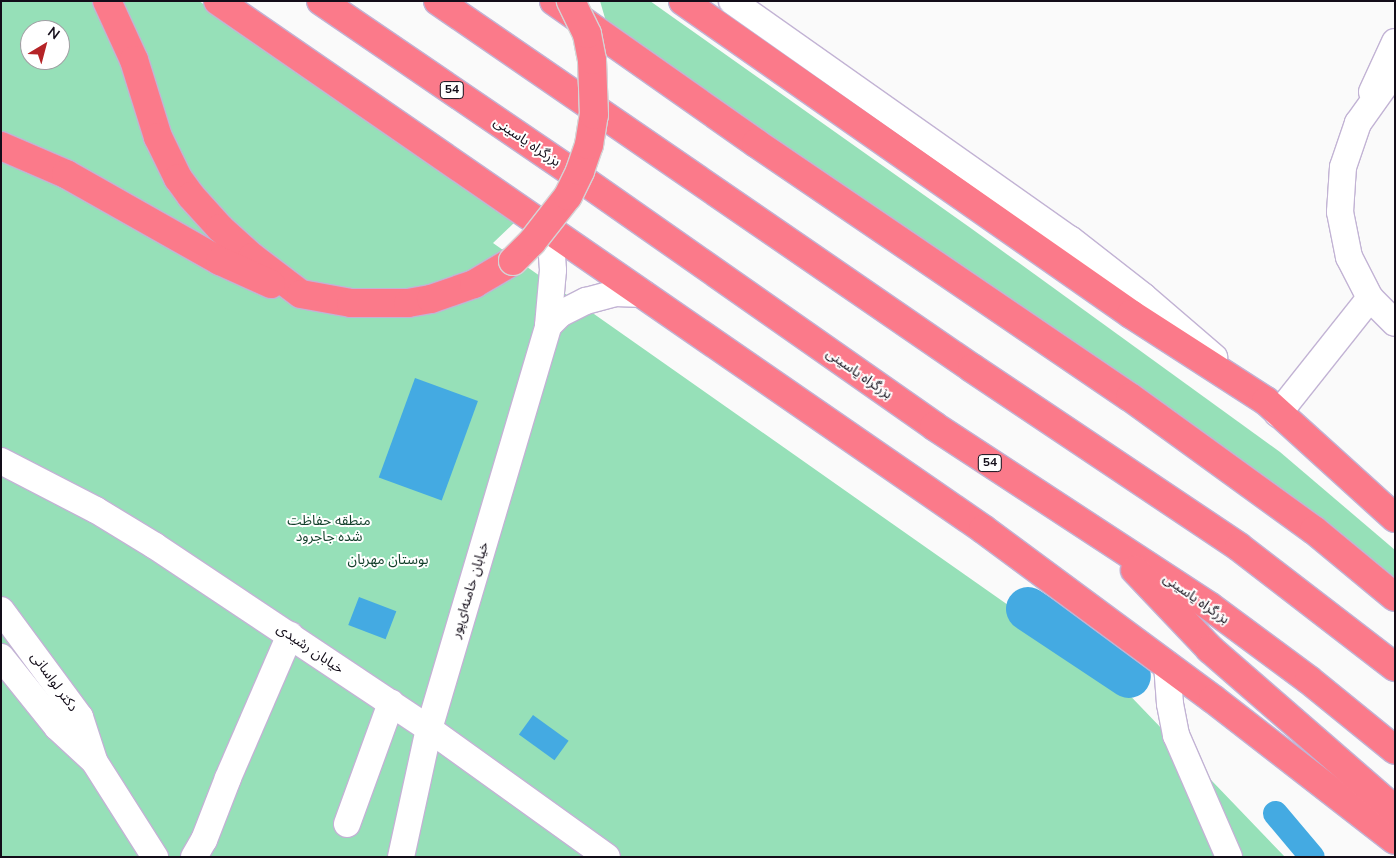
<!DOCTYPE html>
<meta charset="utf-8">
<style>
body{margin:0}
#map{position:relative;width:1396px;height:858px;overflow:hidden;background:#fafafa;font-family:"Nunito Sans","Noto Sans Arabic",sans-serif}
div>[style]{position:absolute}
.green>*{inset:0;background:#96e0b8}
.water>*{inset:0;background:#44aae2;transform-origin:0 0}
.canal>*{height:25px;margin:-12.5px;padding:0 12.5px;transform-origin:12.5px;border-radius:12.5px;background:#44aae2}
.river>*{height:44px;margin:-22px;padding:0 22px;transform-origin:22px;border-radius:22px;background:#44aae2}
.roads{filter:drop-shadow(1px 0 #c2b3d4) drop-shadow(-1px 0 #c2b3d4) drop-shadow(0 1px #c2b3d4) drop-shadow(0 -1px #c2b3d4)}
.minor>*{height:26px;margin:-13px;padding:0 13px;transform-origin:13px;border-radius:13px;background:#fff}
.highway>*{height:28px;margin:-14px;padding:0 14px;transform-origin:14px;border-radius:14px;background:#fb7a8a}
.bridges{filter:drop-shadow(1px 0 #d5d3d6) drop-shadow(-1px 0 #d5d3d6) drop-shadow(0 1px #d5d3d6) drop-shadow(0 -1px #d5d3d6)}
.highway-bridge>*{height:28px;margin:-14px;padding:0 14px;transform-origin:14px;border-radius:14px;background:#fb7a8a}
span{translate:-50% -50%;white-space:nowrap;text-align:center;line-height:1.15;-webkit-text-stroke:4px #fff;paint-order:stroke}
.shield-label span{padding:1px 4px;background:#fff;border:1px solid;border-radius:4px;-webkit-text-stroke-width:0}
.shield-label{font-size:12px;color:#130d19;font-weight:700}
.street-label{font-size:14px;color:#130d19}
.park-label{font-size:14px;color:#123f2a}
.frame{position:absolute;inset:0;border:2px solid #130d19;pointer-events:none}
.north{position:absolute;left:20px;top:20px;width:50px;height:50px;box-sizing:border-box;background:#fff;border:1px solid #a19ea3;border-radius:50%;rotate:37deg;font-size:14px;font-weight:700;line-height:20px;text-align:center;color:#130d19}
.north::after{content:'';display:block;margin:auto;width:18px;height:22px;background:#b52427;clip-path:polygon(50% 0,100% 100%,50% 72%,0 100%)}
</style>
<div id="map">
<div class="green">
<div style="clip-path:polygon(evenodd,1px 1px,199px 1px,517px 220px,493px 243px,1116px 681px,1285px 857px,1px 857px,1px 1px,30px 30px,60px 30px,60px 60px,30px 60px,30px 30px)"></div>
<div style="clip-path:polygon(600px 1px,650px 1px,972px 229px,1280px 452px,1395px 550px,1395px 582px,607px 25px)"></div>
</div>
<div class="water">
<div style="left:415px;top:378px;width:67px;height:106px;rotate:20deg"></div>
<div style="left:359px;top:597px;width:40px;height:30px;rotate:21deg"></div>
<div style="left:533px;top:715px;width:44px;height:24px;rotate:36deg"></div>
</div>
<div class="canal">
<div style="left:1275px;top:813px;width:57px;rotate:49.9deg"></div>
</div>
<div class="river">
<div style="left:1028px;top:609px;width:121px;rotate:33.6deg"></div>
</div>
<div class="roads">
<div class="minor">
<div style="left:732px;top:1px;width:413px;rotate:35.2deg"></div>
<div style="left:1070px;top:239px;width:93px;rotate:38deg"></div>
<div style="left:1143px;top:296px;width:94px;rotate:40.7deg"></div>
<div style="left:1395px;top:76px;width:9px;rotate:144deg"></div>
<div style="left:1388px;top:81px;width:52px;rotate:125.5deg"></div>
<div style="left:1358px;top:123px;width:46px;rotate:108.8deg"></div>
<div style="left:1343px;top:167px;width:45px;rotate:93.8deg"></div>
<div style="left:1340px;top:212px;width:46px;rotate:78.7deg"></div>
<div style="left:1349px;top:257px;width:46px;rotate:62.9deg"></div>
<div style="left:1370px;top:298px;width:35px;rotate:45deg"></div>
<div style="left:1372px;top:92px;width:55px;rotate:-65.3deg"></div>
<div style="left:548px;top:326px;width:17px;rotate:-45deg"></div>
<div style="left:560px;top:314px;width:29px;rotate:-27deg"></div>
<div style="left:586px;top:301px;width:30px;rotate:-15deg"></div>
<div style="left:615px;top:293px;width:29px;rotate:2deg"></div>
<div style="left:1278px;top:414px;width:148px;rotate:-51.6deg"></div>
<div style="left:1px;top:461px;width:107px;rotate:27.3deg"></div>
<div style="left:96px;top:510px;width:69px;rotate:31.4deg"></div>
<div style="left:155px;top:546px;width:329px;rotate:33.7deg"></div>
<div style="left:429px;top:729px;width:219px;rotate:35.7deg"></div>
<div style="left:1px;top:610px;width:133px;rotate:53.6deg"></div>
<div style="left:80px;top:717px;width:45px;rotate:72deg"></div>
<div style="left:1px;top:657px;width:90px;rotate:51.3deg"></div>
<div style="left:57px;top:727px;width:50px;rotate:42.6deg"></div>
<div style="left:94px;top:761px;width:114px;rotate:57.6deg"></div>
<div style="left:1167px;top:664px;width:40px;rotate:85.7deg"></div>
<div style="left:1170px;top:704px;width:32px;rotate:79deg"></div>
<div style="left:1176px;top:735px;width:133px;rotate:66.5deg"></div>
<div style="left:347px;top:824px;width:129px;rotate:-70deg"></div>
<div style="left:194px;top:857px;width:20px;rotate:-60deg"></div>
<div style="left:204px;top:840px;width:66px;rotate:-68.8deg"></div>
<div style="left:228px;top:778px;width:156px;rotate:-66.6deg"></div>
<div style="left:401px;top:857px;width:131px;rotate:-77.7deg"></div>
<div style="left:429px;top:729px;width:420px;rotate:-73.5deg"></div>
<div style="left:548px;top:326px;width:56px;rotate:-84.9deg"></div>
<div style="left:553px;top:270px;width:41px;rotate:-94.2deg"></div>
</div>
<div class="highway">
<div style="left:107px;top:1px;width:65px;rotate:65.4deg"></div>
<div style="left:134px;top:60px;width:81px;rotate:72.7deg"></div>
<div style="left:158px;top:137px;width:46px;rotate:64deg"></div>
<div style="left:178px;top:178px;width:22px;rotate:54deg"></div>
<div style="left:191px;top:196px;width:43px;rotate:47.8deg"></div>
<div style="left:220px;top:228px;width:43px;rotate:42.2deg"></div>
<div style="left:252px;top:257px;width:61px;rotate:37.1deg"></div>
<div style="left:301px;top:294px;width:51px;rotate:10.2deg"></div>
<div style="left:351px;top:303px;width:57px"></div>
<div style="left:408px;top:303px;width:23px;rotate:-10deg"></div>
<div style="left:431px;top:299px;width:46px;rotate:-19.2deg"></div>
<div style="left:474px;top:284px;width:45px;rotate:-30.5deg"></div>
<div style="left:218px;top:1px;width:930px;rotate:34.61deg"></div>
<div style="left:983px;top:529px;width:286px;rotate:36.5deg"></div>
<div style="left:1213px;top:699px;width:230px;rotate:37.8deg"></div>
<div style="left:321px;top:1px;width:317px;rotate:34.3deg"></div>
<div style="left:583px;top:180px;width:429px;rotate:35deg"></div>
<div style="left:934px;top:426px;width:329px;rotate:33.2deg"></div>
<div style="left:1209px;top:606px;width:124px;rotate:36.5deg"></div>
<div style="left:1309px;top:680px;width:111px;rotate:39.1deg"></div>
<div style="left:438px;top:1px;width:648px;rotate:34.5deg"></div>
<div style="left:972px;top:368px;width:321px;rotate:33.8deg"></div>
<div style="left:1239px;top:547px;width:197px;rotate:37.6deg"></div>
<div style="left:554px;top:1px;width:247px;rotate:35.1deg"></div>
<div style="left:756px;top:143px;width:452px;rotate:34.2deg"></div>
<div style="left:1130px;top:397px;width:227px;rotate:35.9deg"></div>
<div style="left:1314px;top:530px;width:105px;rotate:39.6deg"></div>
<div style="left:683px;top:1px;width:547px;rotate:34.94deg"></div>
<div style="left:1131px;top:314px;width:161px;rotate:32.8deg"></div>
<div style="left:1266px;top:401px;width:174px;rotate:42.2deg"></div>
<div style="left:1px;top:146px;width:71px;rotate:23.3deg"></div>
<div style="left:66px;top:174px;width:177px;rotate:29.5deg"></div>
<div style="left:220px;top:261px;width:56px;rotate:24.3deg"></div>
<div style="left:1135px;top:570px;width:109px;rotate:46.5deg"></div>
<div style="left:1210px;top:649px;width:245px;rotate:41deg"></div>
</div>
</div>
<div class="bridges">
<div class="highway-bridge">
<div style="left:513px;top:261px;width:27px;rotate:-45deg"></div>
<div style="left:532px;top:242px;width:58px;rotate:-52deg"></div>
<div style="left:568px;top:196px;width:28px;rotate:-64deg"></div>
<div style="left:580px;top:171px;width:28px;rotate:-71deg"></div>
<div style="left:589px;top:145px;width:30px;rotate:-81deg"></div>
<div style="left:594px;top:115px;width:55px;rotate:-92.1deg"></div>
<div style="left:592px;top:60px;width:26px;rotate:-101deg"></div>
<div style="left:587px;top:34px;width:37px;rotate:-116deg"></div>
</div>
</div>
<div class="shield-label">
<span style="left:452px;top:90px">54</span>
<span style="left:990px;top:463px">54</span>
</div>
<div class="street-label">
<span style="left:527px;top:142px;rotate:34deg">بزرگراه یاسینی</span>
<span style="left:859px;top:374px;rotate:35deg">بزرگراه یاسینی</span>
<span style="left:470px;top:590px;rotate:-73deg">خیابان خامنه‌ای‌پور</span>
<span style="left:1196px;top:599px;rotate:35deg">بزرگراه یاسینی</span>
<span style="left:310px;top:649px;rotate:34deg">خیابان رشیدی</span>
<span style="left:54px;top:682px;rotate:54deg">دکتر لواسانی</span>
</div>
<div class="park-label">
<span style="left:329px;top:529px">منطقه حفاظت<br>شده جاجرود</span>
<span style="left:388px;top:560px">بوستان مهربان</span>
</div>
<div class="frame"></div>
<div class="north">N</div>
</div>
